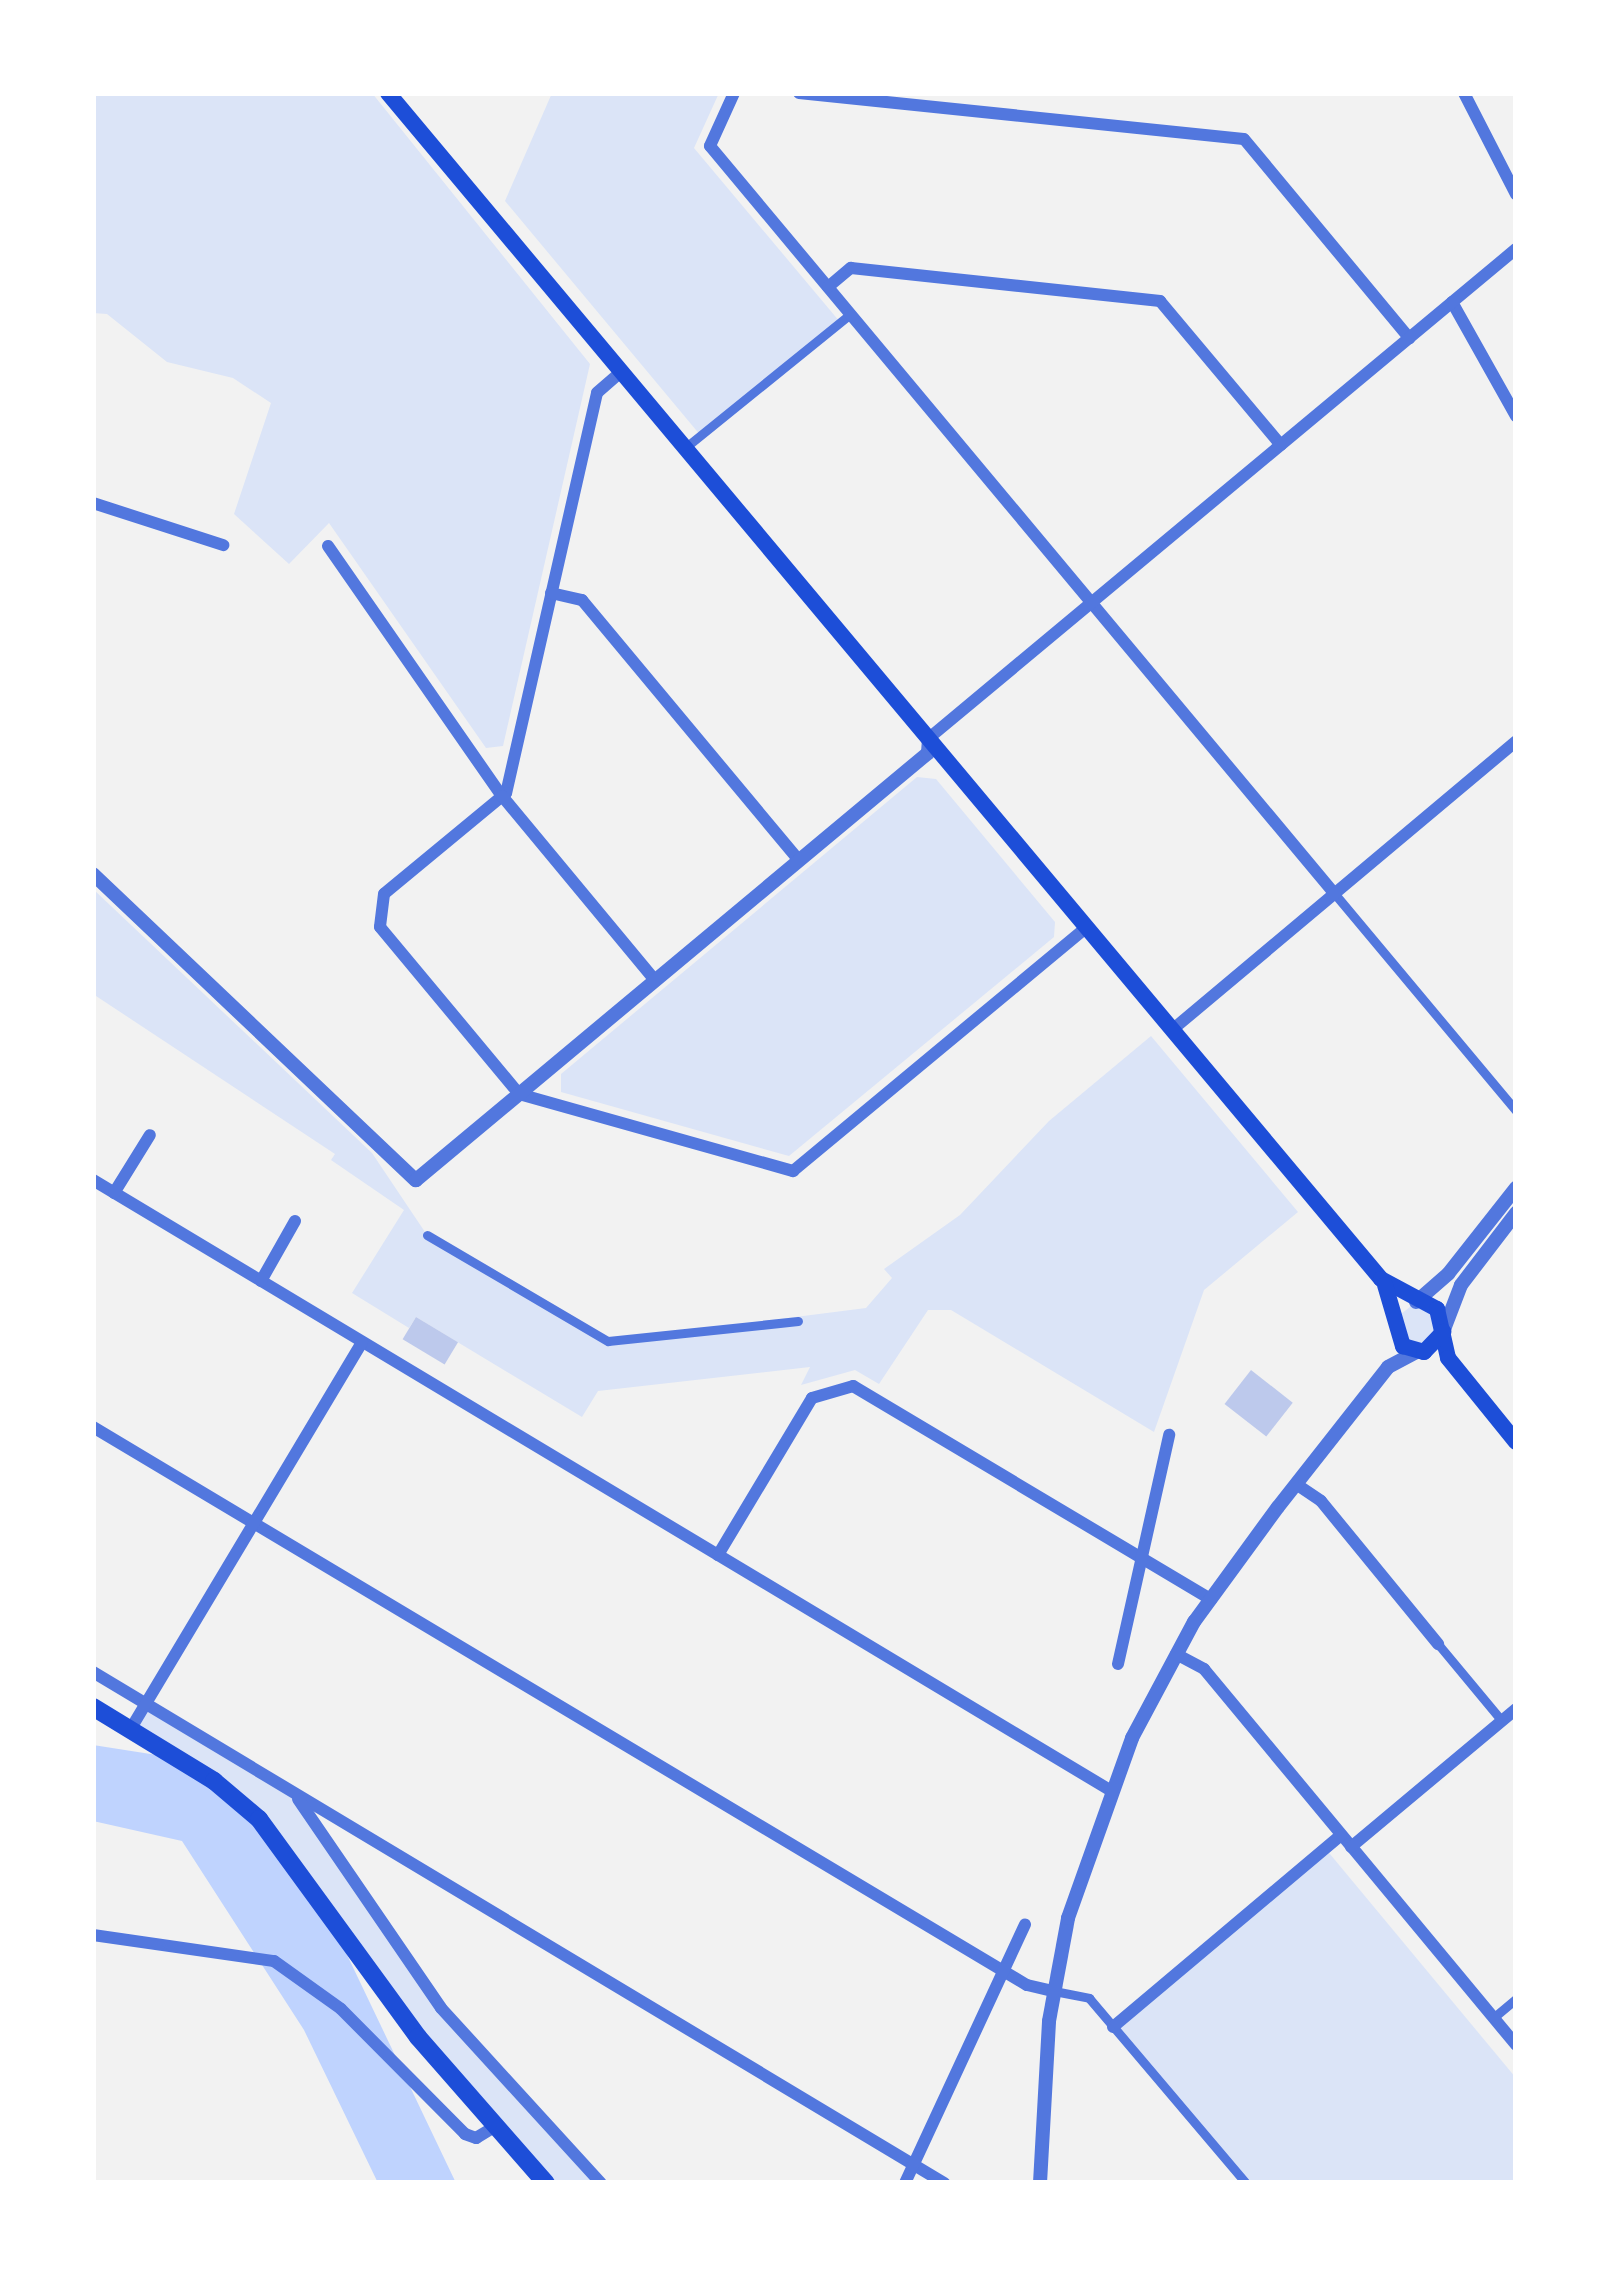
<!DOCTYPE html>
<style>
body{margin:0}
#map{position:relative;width:1609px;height:2276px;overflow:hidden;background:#f2f2f2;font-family:"PT Sans Narrow",sans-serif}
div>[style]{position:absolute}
.green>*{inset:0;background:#dbe4f7}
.water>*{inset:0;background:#bfd3fe}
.building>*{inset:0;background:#bdc9ec;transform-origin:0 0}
.pedestrian>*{height:9px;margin:-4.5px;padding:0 4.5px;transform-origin:4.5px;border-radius:4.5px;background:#5277de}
.minor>*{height:12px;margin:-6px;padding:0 6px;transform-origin:6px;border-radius:6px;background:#5277de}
.tertiary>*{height:14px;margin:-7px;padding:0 7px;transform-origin:7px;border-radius:7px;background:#5277de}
.secondary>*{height:16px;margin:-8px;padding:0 8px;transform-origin:8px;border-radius:8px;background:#1d4ed8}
.primary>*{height:18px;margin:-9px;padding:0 9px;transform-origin:9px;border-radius:9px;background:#1d4ed8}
span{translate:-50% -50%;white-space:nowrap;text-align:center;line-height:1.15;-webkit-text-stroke:9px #fff;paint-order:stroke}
.frame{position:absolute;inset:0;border:96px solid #fff;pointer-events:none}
</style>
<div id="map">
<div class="green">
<div style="clip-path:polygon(93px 93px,372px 93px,590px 364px,503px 746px,486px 748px,329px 523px,289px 564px,234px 514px,271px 403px,233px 378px,167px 362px,107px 314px,93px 313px)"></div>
<div style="clip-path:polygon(552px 93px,719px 93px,694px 148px,840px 322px,701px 436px,505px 201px)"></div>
<div style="clip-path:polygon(917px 777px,936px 779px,1055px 922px,1054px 937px,789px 1156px,561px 1092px,561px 1074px)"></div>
<div style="clip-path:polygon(93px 889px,372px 1153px,427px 1235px,608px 1341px,866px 1308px,892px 1278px,884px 1269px,960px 1215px,1049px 1121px,1151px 1036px,1298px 1212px,1204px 1290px,1154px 1432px,951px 1310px,928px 1310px,879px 1384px,855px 1370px,801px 1385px,810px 1367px,598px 1391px,582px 1417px,416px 1317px,409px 1328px,352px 1293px,404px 1210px,331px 1160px,335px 1154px,93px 994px)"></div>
<div style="clip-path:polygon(1416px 1302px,1444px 1324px,1416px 1352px,1395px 1319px)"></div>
<div style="clip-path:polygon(146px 1704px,294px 1793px,441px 2008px,601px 2183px,546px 2183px,375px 1981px,130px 1730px)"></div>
<div style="clip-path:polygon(1325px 1848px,1516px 2078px,1516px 2183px,1246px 2183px,1113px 2027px)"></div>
</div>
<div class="water">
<div style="clip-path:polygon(93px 1745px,176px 1758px,237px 1798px,328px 1915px,456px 2183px,378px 2183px,304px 2030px,182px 1841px,93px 1821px)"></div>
</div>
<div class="building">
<div style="left:416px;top:1317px;width:49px;height:26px;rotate:31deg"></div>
<div style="left:1251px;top:1370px;width:53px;height:43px;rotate:38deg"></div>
</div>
<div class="pedestrian">
<div style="left:686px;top:447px;width:211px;rotate:-39deg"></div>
<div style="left:1334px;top:893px;width:284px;rotate:50.1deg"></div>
<div style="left:427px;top:1235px;width:210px;rotate:30.4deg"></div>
<div style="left:608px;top:1341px;width:191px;rotate:-6deg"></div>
<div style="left:1438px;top:1644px;width:100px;rotate:50.3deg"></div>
<div style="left:1054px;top:1991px;width:36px;rotate:11deg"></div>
<div style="left:1089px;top:1998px;width:243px;rotate:49.7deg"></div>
<div style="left:1493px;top:2018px;width:30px;rotate:-40deg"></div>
</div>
<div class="minor">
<div style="left:734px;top:93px;width:58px;rotate:114.4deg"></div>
<div style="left:710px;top:146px;width:973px;rotate:50.13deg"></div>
<div style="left:799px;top:93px;width:447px;rotate:5.9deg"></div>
<div style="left:1244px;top:139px;width:259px;rotate:50.3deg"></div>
<div style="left:1464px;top:93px;width:114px;rotate:62.8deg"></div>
<div style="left:828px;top:287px;width:30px;rotate:-40deg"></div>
<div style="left:851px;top:268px;width:311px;rotate:6.1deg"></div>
<div style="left:1160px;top:301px;width:188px;rotate:50deg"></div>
<div style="left:1452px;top:302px;width:131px;rotate:60.7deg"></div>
<div style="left:622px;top:371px;width:33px;rotate:139deg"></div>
<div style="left:597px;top:393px;width:410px;rotate:102.8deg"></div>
<div style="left:506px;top:793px;width:158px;rotate:140.4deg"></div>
<div style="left:384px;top:894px;width:33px;rotate:97deg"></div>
<div style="left:380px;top:927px;width:217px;rotate:50.2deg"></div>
<div style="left:519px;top:1094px;width:285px;rotate:15.7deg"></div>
<div style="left:793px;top:1171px;width:381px;rotate:-39.7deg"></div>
<div style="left:93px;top:503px;width:137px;rotate:17.9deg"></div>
<div style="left:328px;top:546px;width:305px;rotate:55.2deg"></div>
<div style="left:502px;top:796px;width:239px;rotate:50.3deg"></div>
<div style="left:551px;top:593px;width:32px;rotate:13deg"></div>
<div style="left:582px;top:600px;width:339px;rotate:50.2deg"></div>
<div style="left:929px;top:738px;width:764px;rotate:-39.8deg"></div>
<div style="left:1172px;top:1030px;width:449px;rotate:-40deg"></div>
<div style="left:93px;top:1180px;width:1186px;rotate:30.96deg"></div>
<div style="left:114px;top:1193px;width:68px;rotate:-58.2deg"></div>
<div style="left:261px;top:1281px;width:69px;rotate:-60.5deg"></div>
<div style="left:93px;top:1427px;width:1088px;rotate:30.86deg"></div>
<div style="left:1027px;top:1985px;width:28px;rotate:13deg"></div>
<div style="left:1296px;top:1484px;width:30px;rotate:34deg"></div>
<div style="left:1321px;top:1501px;width:185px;rotate:50.7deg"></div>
<div style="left:718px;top:1555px;width:183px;rotate:-59.1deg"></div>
<div style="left:812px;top:1398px;width:43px;rotate:-16.3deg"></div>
<div style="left:853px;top:1386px;width:417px;rotate:30.8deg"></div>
<div style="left:1176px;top:1654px;width:32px;rotate:28deg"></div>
<div style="left:1204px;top:1669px;width:489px;rotate:50.3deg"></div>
<div style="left:1118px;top:1664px;width:235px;rotate:-77.4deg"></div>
<div style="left:93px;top:1672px;width:993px;rotate:30.98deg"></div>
<div style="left:130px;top:1730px;width:452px;rotate:-59.1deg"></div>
<div style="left:298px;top:1799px;width:253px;rotate:55.6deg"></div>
<div style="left:441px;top:2008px;width:237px;rotate:47.6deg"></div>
<div style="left:1351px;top:1847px;width:215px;rotate:-39.9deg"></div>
<div style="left:93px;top:1935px;width:183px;rotate:8.2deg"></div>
<div style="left:274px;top:1961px;width:82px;rotate:35.6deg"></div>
<div style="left:341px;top:2009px;width:176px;rotate:45.2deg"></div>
<div style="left:465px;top:2134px;width:12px;rotate:20deg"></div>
<div style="left:476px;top:2138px;width:21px;rotate:-31deg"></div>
<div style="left:1113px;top:2027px;width:298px;rotate:-40.1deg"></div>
<div style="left:905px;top:2183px;width:285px;rotate:-65.1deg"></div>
</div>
<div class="tertiary">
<div style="left:93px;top:874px;width:445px;rotate:43.5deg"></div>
<div style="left:416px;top:1180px;width:667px;rotate:-39.83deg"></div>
<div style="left:928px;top:753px;width:15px;rotate:-86deg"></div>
<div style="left:1416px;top:1302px;width:43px;rotate:-41.2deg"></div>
<div style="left:1448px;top:1274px;width:110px;rotate:-51.7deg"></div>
<div style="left:1443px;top:1332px;width:50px;rotate:-69deg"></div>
<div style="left:1461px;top:1285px;width:91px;rotate:-52.6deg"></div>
<div style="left:1040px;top:2183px;width:162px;rotate:-86.8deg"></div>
<div style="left:1049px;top:2021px;width:105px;rotate:-79.5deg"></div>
<div style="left:1068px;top:1918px;width:191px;rotate:-70.4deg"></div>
<div style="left:1132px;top:1738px;width:132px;rotate:-61.9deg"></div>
<div style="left:1194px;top:1622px;width:142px;rotate:-53.9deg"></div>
<div style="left:1278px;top:1507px;width:178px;rotate:-51.8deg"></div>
<div style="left:1388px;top:1367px;width:32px;rotate:-28deg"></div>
</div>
<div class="secondary">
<div style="left:388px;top:93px;width:1547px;rotate:50.06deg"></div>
<div style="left:1381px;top:1279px;width:64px;rotate:28.2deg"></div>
<div style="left:1437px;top:1309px;width:50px;rotate:77.3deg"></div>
<div style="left:1448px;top:1358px;width:108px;rotate:51deg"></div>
<div style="left:1385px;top:1285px;width:64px;rotate:73.6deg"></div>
<div style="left:1403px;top:1346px;width:22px;rotate:16deg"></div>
<div style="left:1424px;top:1352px;width:28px;rotate:-46deg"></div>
</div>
<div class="primary">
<div style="left:93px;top:1707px;width:142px;rotate:31.4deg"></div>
<div style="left:214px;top:1781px;width:59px;rotate:40.2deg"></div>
<div style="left:259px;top:1819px;width:270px;rotate:53.9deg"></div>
<div style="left:418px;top:2037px;width:194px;rotate:48.8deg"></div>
</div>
<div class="frame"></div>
</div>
